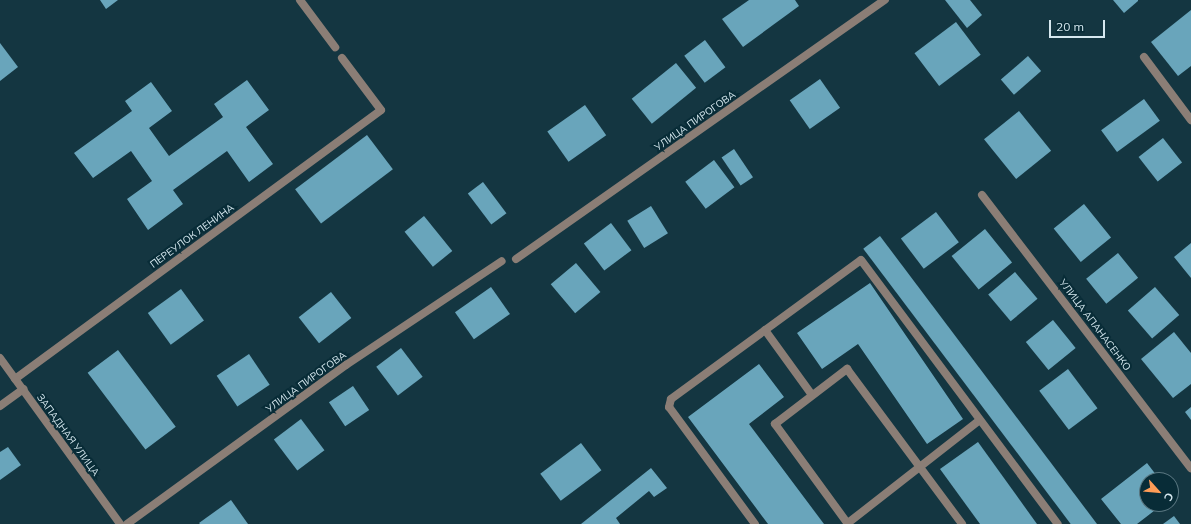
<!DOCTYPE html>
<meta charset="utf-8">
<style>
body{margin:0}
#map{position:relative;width:1191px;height:524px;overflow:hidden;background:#143641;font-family:Mulish,sans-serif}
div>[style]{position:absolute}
.building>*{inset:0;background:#69a5bb;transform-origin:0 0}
.service>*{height:8px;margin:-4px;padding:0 4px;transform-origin:4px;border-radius:4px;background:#8b7e76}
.minor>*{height:8px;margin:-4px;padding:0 4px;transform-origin:4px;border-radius:4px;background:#8b7e76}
.tertiary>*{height:8px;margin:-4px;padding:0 4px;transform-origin:4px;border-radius:4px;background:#8b7e76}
span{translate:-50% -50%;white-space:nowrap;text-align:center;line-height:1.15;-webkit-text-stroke:4px #082c37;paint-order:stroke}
.street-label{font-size:10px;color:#d6e8ef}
.north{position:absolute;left:1139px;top:472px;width:40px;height:40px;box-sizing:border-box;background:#082c37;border:1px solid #5a7781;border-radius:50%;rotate:117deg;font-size:11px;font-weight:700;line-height:16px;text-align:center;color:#d6e8ef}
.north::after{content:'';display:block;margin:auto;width:14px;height:18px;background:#fe9c57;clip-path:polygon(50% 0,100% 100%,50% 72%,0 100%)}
.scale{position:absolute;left:1049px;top:20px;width:56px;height:18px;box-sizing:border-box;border:2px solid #d6e8ef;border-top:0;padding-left:5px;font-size:12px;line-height:14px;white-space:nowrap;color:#d6e8ef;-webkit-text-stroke:3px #082c37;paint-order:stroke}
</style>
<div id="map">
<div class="building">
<div style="clip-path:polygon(100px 0,118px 0,106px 9px)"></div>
<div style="clip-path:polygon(749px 0,795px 0,799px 6px,743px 47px,722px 19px)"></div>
<div style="clip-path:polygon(945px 0,970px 0,982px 15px,967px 28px)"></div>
<div style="clip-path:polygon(1113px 0,1138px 0,1138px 1px,1124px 13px)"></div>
<div style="clip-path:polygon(1191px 10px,1191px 66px,1178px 76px,1151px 42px)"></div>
<div style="left:956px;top:22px;width:41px;height:52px;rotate:53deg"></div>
<div style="left:705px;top:40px;width:34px;height:26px;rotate:53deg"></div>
<div style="clip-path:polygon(0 43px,18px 67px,0 81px)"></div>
<div style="left:1028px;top:56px;width:20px;height:36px;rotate:49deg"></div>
<div style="left:676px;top:63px;width:32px;height:57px;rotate:51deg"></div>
<div style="left:820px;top:79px;width:35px;height:37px;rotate:55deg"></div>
<div style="clip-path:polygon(247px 80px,269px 110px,246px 127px,273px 164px,249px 182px,227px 151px,173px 190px,183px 204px,148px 230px,127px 199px,152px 181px,131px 151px,93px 178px,74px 153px,132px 111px,125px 101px,151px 82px,172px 111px,149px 128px,169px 156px,223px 117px,214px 104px)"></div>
<div style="left:1144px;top:99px;width:27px;height:53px;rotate:54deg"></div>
<div style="left:585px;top:105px;width:37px;height:46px;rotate:55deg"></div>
<div style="left:1019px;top:111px;width:51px;height:45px;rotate:51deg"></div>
<div style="left:367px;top:135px;width:43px;height:90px;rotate:53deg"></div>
<div style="left:1163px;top:138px;width:31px;height:31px;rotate:52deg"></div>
<div style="left:734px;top:149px;width:34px;height:15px;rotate:56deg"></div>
<div style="left:714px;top:160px;width:34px;height:36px;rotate:53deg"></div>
<div style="left:483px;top:182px;width:39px;height:19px;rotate:53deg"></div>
<div style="left:1084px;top:204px;width:43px;height:39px;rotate:51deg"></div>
<div style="left:651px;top:206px;width:32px;height:28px;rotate:58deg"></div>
<div style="left:936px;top:212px;width:38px;height:44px;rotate:53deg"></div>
<div style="left:424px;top:216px;width:45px;height:25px;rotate:51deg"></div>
<div style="left:611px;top:223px;width:34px;height:34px;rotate:53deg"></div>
<div style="left:985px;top:229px;width:43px;height:43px;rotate:51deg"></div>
<div style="left:880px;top:236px;width:362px;height:21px;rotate:53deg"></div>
<div style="clip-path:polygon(1191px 243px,1191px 278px,1174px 257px)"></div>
<div style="left:1118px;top:253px;width:32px;height:41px;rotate:51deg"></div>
<div style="left:576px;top:263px;width:38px;height:33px;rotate:50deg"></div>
<div style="left:1015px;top:272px;width:35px;height:35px;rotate:50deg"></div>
<div style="clip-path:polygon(870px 283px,963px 419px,927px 444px,858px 344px,822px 369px,797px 333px)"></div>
<div style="left:491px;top:287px;width:33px;height:44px;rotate:55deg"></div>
<div style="left:1155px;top:287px;width:37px;height:36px;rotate:49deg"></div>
<div style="left:181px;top:289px;width:39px;height:41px;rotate:54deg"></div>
<div style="left:331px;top:292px;width:33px;height:41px;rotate:52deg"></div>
<div style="left:1053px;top:320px;width:36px;height:35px;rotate:51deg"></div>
<div style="clip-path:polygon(1174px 332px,1191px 353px,1191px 384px,1173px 398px,1141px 359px)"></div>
<div style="left:401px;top:348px;width:36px;height:31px;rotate:53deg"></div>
<div style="left:118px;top:350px;width:96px;height:38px;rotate:53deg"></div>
<div style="left:249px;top:354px;width:37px;height:39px;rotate:56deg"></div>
<div style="clip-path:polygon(759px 364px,784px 397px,749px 424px,824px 524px,768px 524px,688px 417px)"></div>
<div style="left:1068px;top:369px;width:49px;height:36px;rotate:53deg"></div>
<div style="left:353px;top:386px;width:29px;height:29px;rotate:56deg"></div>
<div style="clip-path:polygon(1191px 407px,1191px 420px,1185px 412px)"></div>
<div style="left:301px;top:419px;width:39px;height:34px;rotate:53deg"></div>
<div style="clip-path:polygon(978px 442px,1037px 524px,980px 524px,940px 469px)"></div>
<div style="left:581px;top:443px;width:34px;height:51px;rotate:53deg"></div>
<div style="clip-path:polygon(8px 447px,21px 465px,0 480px,0 452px)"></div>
<div style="clip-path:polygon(1147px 463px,1160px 480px,1147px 480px,1147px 504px,1163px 504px,1137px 524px,1121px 524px,1101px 499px)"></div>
<div style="clip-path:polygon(651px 468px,667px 488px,654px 497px,649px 491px,616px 518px,620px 524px,581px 524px)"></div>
<div style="clip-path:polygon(231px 500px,248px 524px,200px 524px,199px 523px)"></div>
<div style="clip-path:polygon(1174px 516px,1180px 524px,1163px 524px)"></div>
</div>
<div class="service">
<div style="left:765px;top:330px;width:80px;rotate:54.1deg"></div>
<div style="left:848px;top:523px;width:167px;rotate:-38deg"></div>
<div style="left:755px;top:524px;width:145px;rotate:-126.3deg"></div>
<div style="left:669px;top:407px;width:8px;rotate:-76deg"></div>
<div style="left:671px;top:399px;width:235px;rotate:-36.2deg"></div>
<div style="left:861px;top:260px;width:329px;rotate:53.3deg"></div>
<div style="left:848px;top:524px;width:124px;rotate:-126.1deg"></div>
<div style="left:775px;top:424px;width:91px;rotate:-37.4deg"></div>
<div style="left:847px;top:369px;width:193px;rotate:53.4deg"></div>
</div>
<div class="minor">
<div style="left:300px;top:0;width:59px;rotate:53.3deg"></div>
<div style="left:1144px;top:57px;width:79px;rotate:53.3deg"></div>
<div style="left:982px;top:195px;width:344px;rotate:52.6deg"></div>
<div style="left:516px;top:259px;width:451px;rotate:-35.1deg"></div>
<div style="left:15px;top:379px;width:454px;rotate:-36.3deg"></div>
<div style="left:381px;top:110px;width:65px;rotate:-126.9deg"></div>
<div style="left:127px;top:524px;width:271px;rotate:-36deg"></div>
<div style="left:346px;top:365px;width:187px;rotate:-33.7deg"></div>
</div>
<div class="tertiary">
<div style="left:0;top:358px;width:205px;rotate:54.1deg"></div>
<div style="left:0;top:406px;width:29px;rotate:-36deg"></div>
</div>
<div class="street-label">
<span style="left:695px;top:121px;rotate:-35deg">УЛИЦА ПИРОГОВА</span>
<span style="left:192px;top:236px;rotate:-36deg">ПЕРЕУЛОК ЛЕНИНА</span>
<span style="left:1095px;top:325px;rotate:53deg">УЛИЦА АПАНАСЕНКО</span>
<span style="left:306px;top:382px;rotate:-36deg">УЛИЦА ПИРОГОВА</span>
<span style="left:68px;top:435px;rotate:54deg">ЗАПАДНАЯ УЛИЦА</span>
</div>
<div class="north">С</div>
<div class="scale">20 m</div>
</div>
